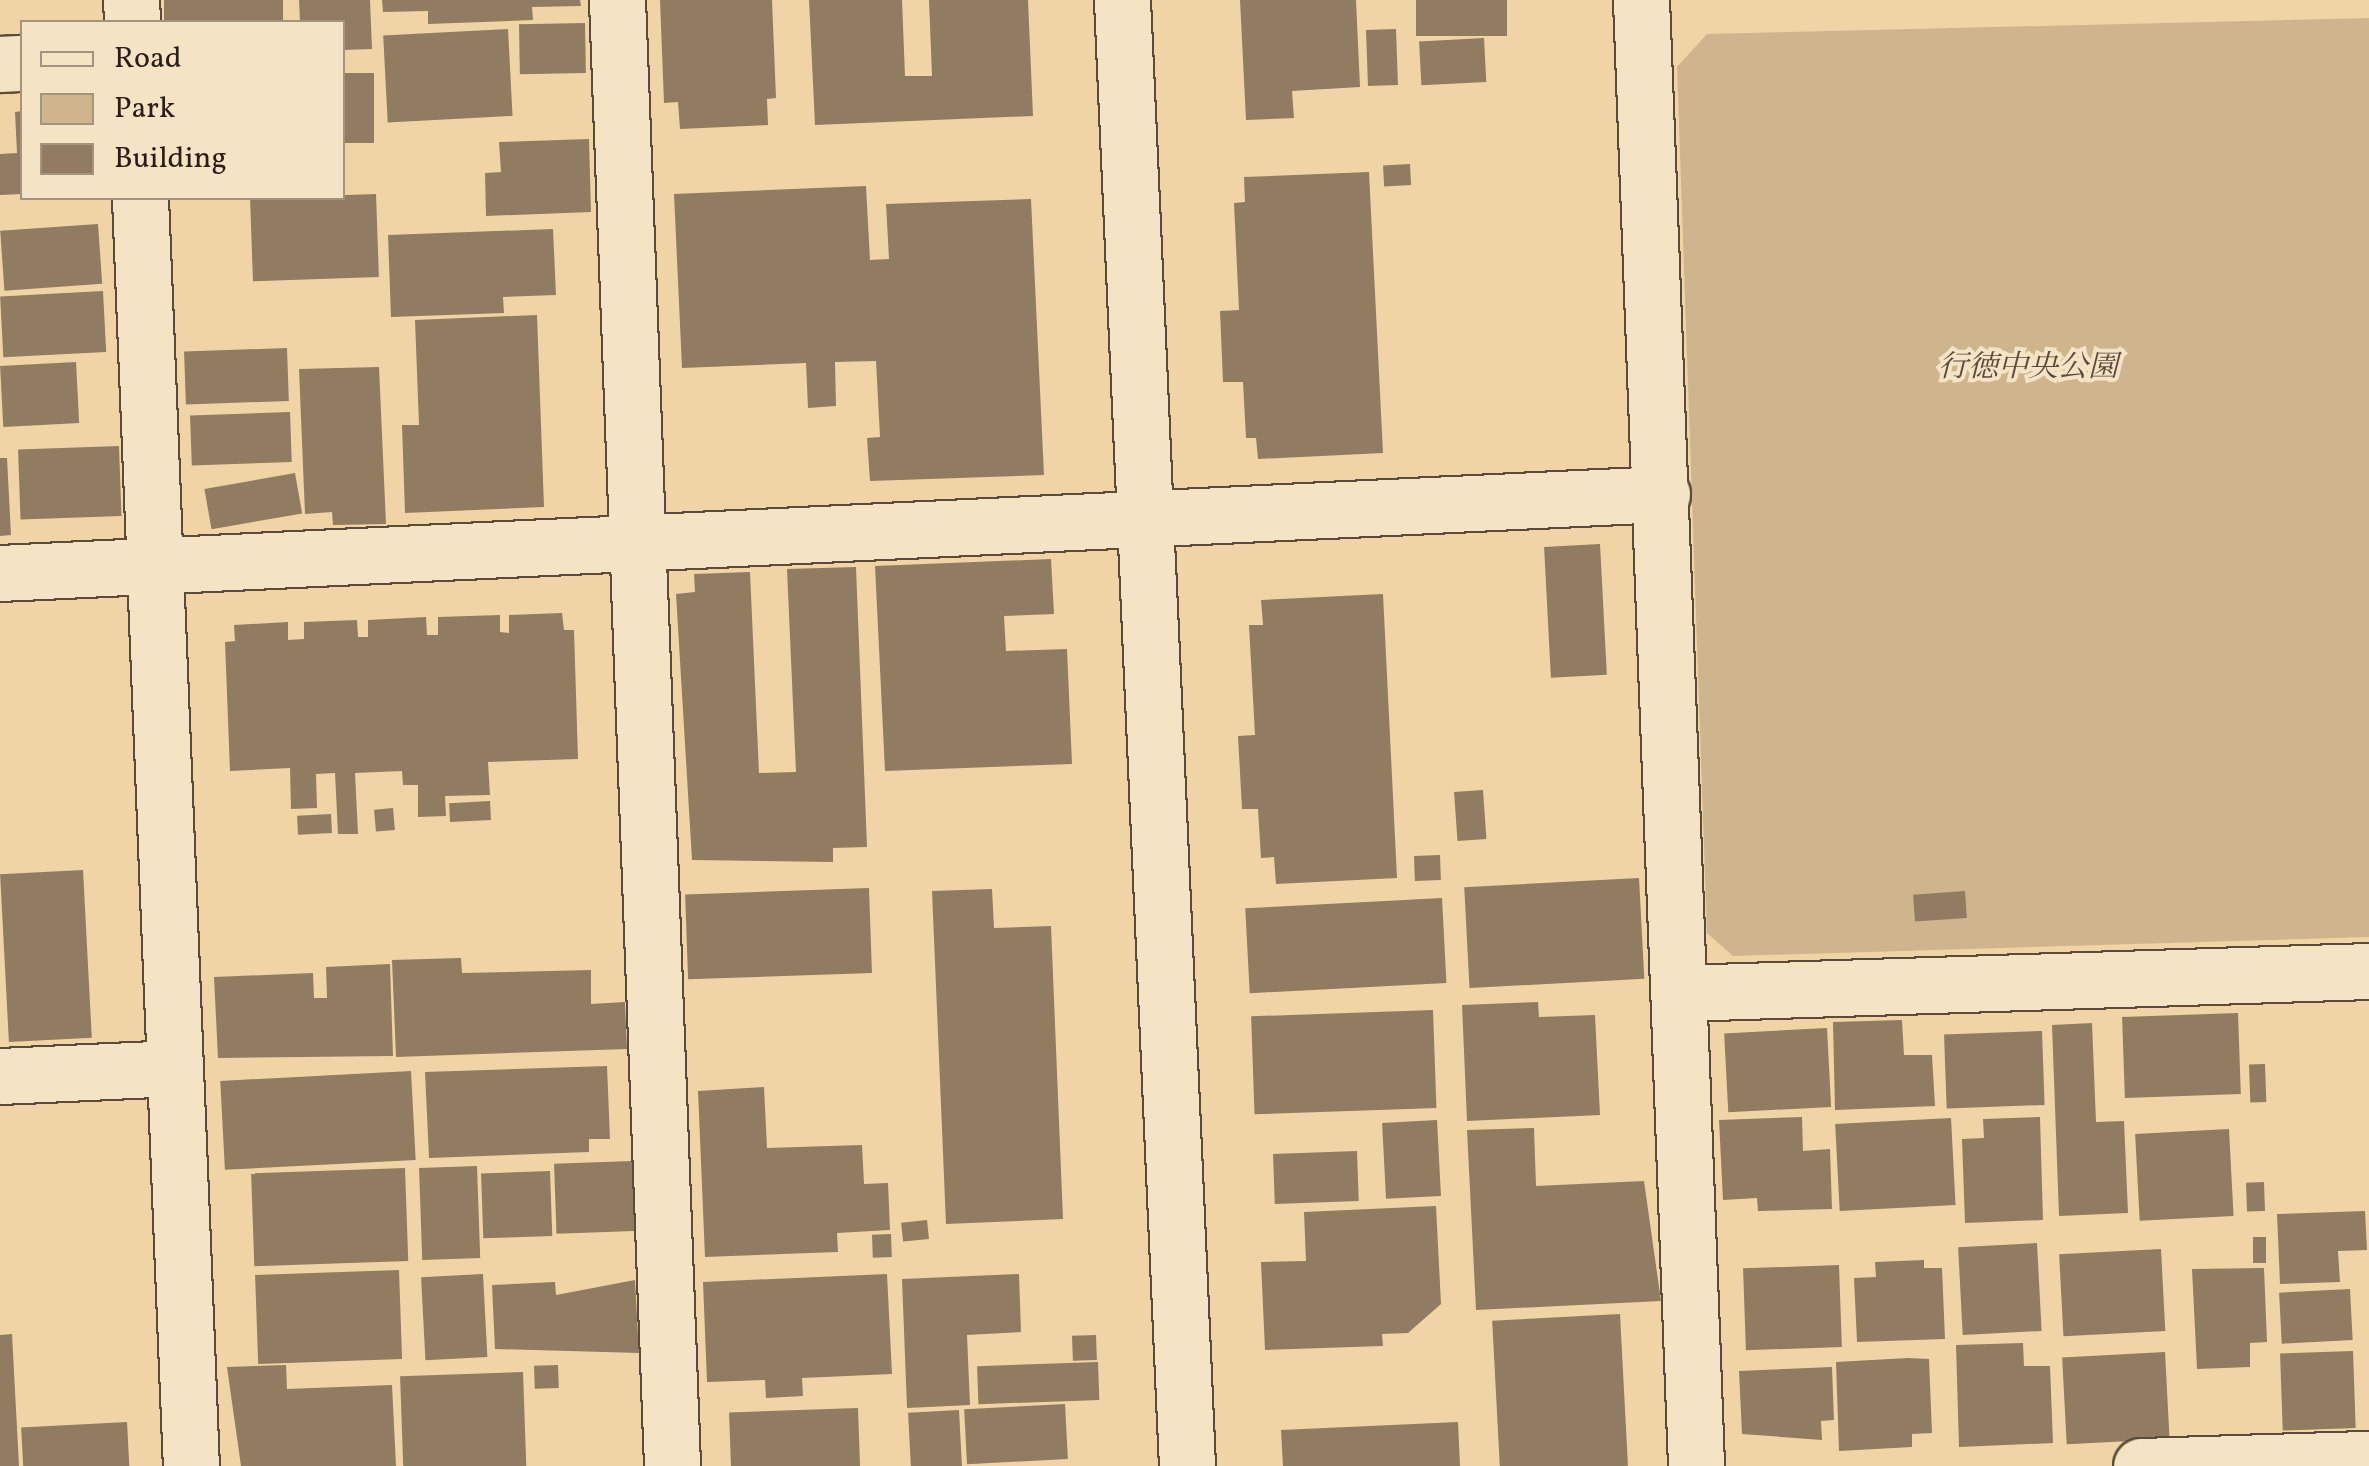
<!DOCTYPE html>
<meta charset="utf-8">
<style>
body{margin:0}
#map{position:relative;width:2369px;height:1466px;overflow:hidden;background:#f0d4a6;font-family:Vollkorn,"Noto Serif JP",serif}
div>[style]{position:absolute}
.green>*{inset:0;background:#cfb58e}
.building>*{inset:0;background:#917c61;transform-origin:0 0}
.roads{filter:drop-shadow(2px 0 #5c4b3b) drop-shadow(-2px 0 #5c4b3b) drop-shadow(0 2px #5c4b3b) drop-shadow(0 -2px #5c4b3b)}
.minor>*{height:55px;margin:-27.5px;padding:0 27.5px;transform-origin:27.5px;border-radius:27.5px;background:#f5e3c5}
.tertiary>*{height:55px;margin:-27.5px;padding:0 27.5px;transform-origin:27.5px;border-radius:27.5px;background:#f5e3c5}
span{translate:-50% -50%;white-space:nowrap;text-align:center;line-height:1.15;-webkit-text-stroke:8px #f5e3c5;paint-order:stroke}
.park-label{font-size:30px;color:#5c4b3b;font-style:italic}
.legend{position:absolute;left:20px;top:20px;width:325px;height:180px;box-sizing:border-box;background:#f5e3c5;border:2px solid #a4947f;margin:0;padding:12px 18px;list-style:none;font-size:30px;color:#2b1d17}
.legend li{display:flex;align-items:center;gap:20px;height:50px}
.legend b{width:50px;border:2px solid #a4947f}
</style>
<div id="map">
<div class="green">
<div style="clip-path:polygon(2369px 18px,2369px 937px,1733px 956px,1707px 933px,1677px 67px,1707px 34px)"></div>
</div>
<div class="building">
<div style="left:164px;top:0;width:119px;height:22px"></div>
<div style="clip-path:polygon(299px 0,370px 0,372px 49px,342px 50px,342px 22px,300px 22px)"></div>
<div style="clip-path:polygon(382px 0,580px 0,581px 6px,532px 7px,533px 20px,428px 24px,428px 11px,383px 12px)"></div>
<div style="clip-path:polygon(660px 0,772px 0,776px 98px,767px 99px,768px 125px,680px 129px,678px 102px,664px 103px)"></div>
<div style="clip-path:polygon(809px 0,902px 0,905px 76px,932px 76px,929px 0,1028px 0,1033px 116px,815px 125px)"></div>
<div style="clip-path:polygon(1240px 0,1356px 0,1360px 87px,1292px 91px,1294px 118px,1246px 120px)"></div>
<div style="left:1416px;top:0;width:91px;height:36px"></div>
<div style="left:585px;top:23px;width:50px;height:66px;rotate:89deg"></div>
<div style="left:508px;top:29px;width:87px;height:125px;rotate:87deg"></div>
<div style="left:1396px;top:29px;width:56px;height:30px;rotate:88deg"></div>
<div style="left:1484px;top:38px;width:44px;height:65px;rotate:87deg"></div>
<div style="left:342px;top:73px;width:32px;height:70px"></div>
<div style="clip-path:polygon(22px 111px,22px 194px,0 195px,0 154px,17px 153px,15px 112px)"></div>
<div style="clip-path:polygon(589px 139px,591px 212px,486px 216px,485px 173px,501px 172px,499px 142px)"></div>
<div style="left:1410px;top:164px;width:21px;height:27px;rotate:87deg"></div>
<div style="clip-path:polygon(1369px 172px,1383px 453px,1258px 459px,1256px 438px,1246px 438px,1243px 382px,1223px 382px,1220px 311px,1239px 310px,1234px 203px,1245px 202px,1244px 177px)"></div>
<div style="clip-path:polygon(866px 186px,870px 260px,889px 259px,886px 204px,1031px 199px,1044px 475px,870px 481px,867px 438px,880px 437px,876px 361px,835px 362px,836px 406px,808px 408px,806px 363px,682px 368px,674px 194px)"></div>
<div style="left:376px;top:194px;width:83px;height:126px;rotate:88deg"></div>
<div style="left:98px;top:224px;width:60px;height:98px;rotate:86deg"></div>
<div style="clip-path:polygon(553px 229px,556px 295px,503px 297px,504px 313px,391px 317px,388px 235px)"></div>
<div style="left:103px;top:291px;width:61px;height:103px;rotate:87deg"></div>
<div style="clip-path:polygon(537px 315px,544px 507px,405px 513px,402px 425px,419px 425px,415px 320px)"></div>
<div style="left:287px;top:348px;width:53px;height:103px;rotate:88deg"></div>
<div style="left:76px;top:362px;width:61px;height:76px;rotate:87deg"></div>
<div style="clip-path:polygon(379px 367px,386px 524px,333px 525px,332px 512px,305px 514px,299px 369px)"></div>
<div style="left:290px;top:412px;width:50px;height:100px;rotate:88deg"></div>
<div style="left:119px;top:446px;width:70px;height:101px;rotate:88deg"></div>
<div style="clip-path:polygon(0 458px,7px 458px,11px 535px,0 536px)"></div>
<div style="left:295px;top:473px;width:41px;height:92px;rotate:80deg"></div>
<div style="left:1600px;top:544px;width:131px;height:56px;rotate:87deg"></div>
<div style="clip-path:polygon(1051px 559px,1054px 614px,1004px 616px,1006px 651px,1067px 649px,1072px 764px,885px 771px,875px 566px)"></div>
<div style="clip-path:polygon(856px 567px,867px 847px,833px 848px,833px 862px,692px 860px,676px 594px,695px 592px,694px 574px,750px 572px,759px 773px,796px 772px,787px 569px)"></div>
<div style="clip-path:polygon(1383px 594px,1397px 878px,1276px 884px,1274px 857px,1261px 858px,1258px 809px,1242px 809px,1238px 736px,1255px 735px,1249px 625px,1263px 625px,1261px 600px)"></div>
<div style="clip-path:polygon(562px 613px,564px 630px,574px 630px,578px 759px,488px 762px,490px 795px,445px 796px,446px 816px,418px 817px,418px 785px,403px 785px,402px 771px,355px 773px,358px 834px,338px 834px,335px 773px,316px 774px,317px 808px,291px 809px,290px 768px,230px 771px,225px 642px,235px 641px,234px 625px,288px 622px,288px 640px,304px 639px,304px 622px,357px 620px,358px 637px,368px 637px,368px 620px,426px 617px,427px 635px,438px 635px,438px 617px,500px 615px,500px 632px,509px 633px,509px 615px)"></div>
<div style="left:1483px;top:790px;width:49px;height:29px;rotate:86deg"></div>
<div style="left:490px;top:801px;width:19px;height:41px;rotate:87deg"></div>
<div style="left:393px;top:808px;width:22px;height:19px;rotate:85deg"></div>
<div style="left:331px;top:814px;width:19px;height:34px;rotate:87deg"></div>
<div style="left:1440px;top:855px;width:25px;height:26px;rotate:88deg"></div>
<div style="left:83px;top:870px;width:168px;height:83px;rotate:87deg"></div>
<div style="left:1639px;top:878px;width:101px;height:175px;rotate:87deg"></div>
<div style="left:869px;top:888px;width:85px;height:184px;rotate:88deg"></div>
<div style="clip-path:polygon(992px 889px,994px 928px,1051px 926px,1063px 1219px,946px 1224px,932px 891px)"></div>
<div style="left:1965px;top:891px;width:27px;height:52px;rotate:86deg"></div>
<div style="left:1442px;top:898px;width:85px;height:197px;rotate:87deg"></div>
<div style="clip-path:polygon(461px 958px,462px 973px,591px 970px,591px 1004px,625px 1002px,627px 1049px,396px 1057px,392px 960px)"></div>
<div style="clip-path:polygon(390px 964px,393px 1056px,218px 1058px,214px 977px,313px 973px,314px 998px,327px 998px,326px 967px)"></div>
<div style="clip-path:polygon(1538px 1002px,1539px 1017px,1595px 1015px,1600px 1115px,1467px 1121px,1462px 1005px)"></div>
<div style="left:1433px;top:1010px;width:98px;height:182px;rotate:88deg"></div>
<div style="left:2238px;top:1013px;width:81px;height:116px;rotate:88deg"></div>
<div style="clip-path:polygon(1902px 1020px,1904px 1055px,1932px 1055px,1935px 1106px,1835px 1110px,1833px 1022px)"></div>
<div style="clip-path:polygon(2092px 1023px,2096px 1122px,2124px 1121px,2128px 1213px,2059px 1216px,2052px 1025px)"></div>
<div style="left:1827px;top:1028px;width:79px;height:103px;rotate:87deg"></div>
<div style="left:2042px;top:1031px;width:74px;height:98px;rotate:88deg"></div>
<div style="left:2265px;top:1064px;width:38px;height:16px;rotate:88deg"></div>
<div style="clip-path:polygon(607px 1066px,610px 1139px,589px 1139px,589px 1152px,429px 1158px,425px 1072px)"></div>
<div style="left:411px;top:1071px;width:89px;height:191px;rotate:87deg"></div>
<div style="clip-path:polygon(764px 1087px,767px 1148px,862px 1145px,864px 1184px,888px 1183px,890px 1230px,837px 1233px,838px 1252px,705px 1257px,698px 1091px)"></div>
<div style="clip-path:polygon(1802px 1117px,1803px 1151px,1830px 1149px,1832px 1209px,1758px 1211px,1757px 1198px,1723px 1200px,1719px 1120px)"></div>
<div style="clip-path:polygon(2040px 1117px,2043px 1220px,1965px 1223px,1962px 1139px,1984px 1138px,1983px 1119px)"></div>
<div style="left:1951px;top:1118px;width:87px;height:116px;rotate:87deg"></div>
<div style="left:1437px;top:1120px;width:76px;height:55px;rotate:87deg"></div>
<div style="clip-path:polygon(1534px 1128px,1536px 1186px,1644px 1181px,1661px 1301px,1476px 1310px,1467px 1130px)"></div>
<div style="left:2229px;top:1129px;width:87px;height:94px;rotate:87deg"></div>
<div style="left:1357px;top:1151px;width:50px;height:84px;rotate:88deg"></div>
<div style="left:632px;top:1161px;width:70px;height:78px;rotate:88deg"></div>
<div style="left:477px;top:1166px;width:92px;height:58px;rotate:88deg"></div>
<div style="left:405px;top:1168px;width:93px;height:154px;rotate:88deg"></div>
<div style="left:550px;top:1171px;width:65px;height:69px;rotate:88deg"></div>
<div style="left:2264px;top:1182px;width:29px;height:18px;rotate:88deg"></div>
<div style="clip-path:polygon(1436px 1206px,1441px 1304px,1408px 1333px,1382px 1334px,1383px 1346px,1265px 1350px,1261px 1262px,1306px 1261px,1304px 1212px)"></div>
<div style="clip-path:polygon(2365px 1211px,2367px 1250px,2338px 1251px,2340px 1282px,2280px 1284px,2277px 1214px)"></div>
<div style="left:927px;top:1220px;width:19px;height:26px;rotate:84deg"></div>
<div style="left:891px;top:1234px;width:23px;height:19px;rotate:88deg"></div>
<div style="left:2253px;top:1237px;width:13px;height:26px"></div>
<div style="left:2037px;top:1243px;width:88px;height:79px;rotate:87deg"></div>
<div style="left:2161px;top:1249px;width:82px;height:102px;rotate:87deg"></div>
<div style="clip-path:polygon(1924px 1260px,1924px 1268px,1942px 1268px,1945px 1339px,1857px 1342px,1854px 1278px,1876px 1277px,1875px 1262px)"></div>
<div style="left:1839px;top:1265px;width:82px;height:96px;rotate:88deg"></div>
<div style="clip-path:polygon(2264px 1268px,2267px 1342px,2250px 1343px,2250px 1367px,2197px 1369px,2192px 1269px)"></div>
<div style="left:399px;top:1270px;width:89px;height:144px;rotate:88deg"></div>
<div style="left:483px;top:1274px;width:83px;height:62px;rotate:87deg"></div>
<div style="clip-path:polygon(887px 1274px,892px 1374px,802px 1378px,803px 1396px,766px 1398px,765px 1380px,707px 1382px,703px 1282px)"></div>
<div style="clip-path:polygon(1019px 1274px,1021px 1332px,967px 1335px,970px 1405px,907px 1408px,902px 1279px)"></div>
<div style="clip-path:polygon(635px 1280px,639px 1353px,495px 1349px,492px 1285px,555px 1282px,556px 1295px)"></div>
<div style="left:2350px;top:1289px;width:51px;height:71px;rotate:87deg"></div>
<div style="left:1620px;top:1314px;width:152px;height:128px;rotate:87deg"></div>
<div style="clip-path:polygon(12px 1334px,19px 1466px,0 1466px,0 1335px)"></div>
<div style="left:1096px;top:1335px;width:25px;height:24px;rotate:88deg"></div>
<div style="clip-path:polygon(2023px 1343px,2024px 1366px,2050px 1366px,2053px 1443px,1959px 1447px,1956px 1345px)"></div>
<div style="left:2353px;top:1351px;width:77px;height:73px;rotate:88deg"></div>
<div style="left:2165px;top:1352px;width:87px;height:103px;rotate:87deg"></div>
<div style="clip-path:polygon(1908px 1358px,1929px 1359px,1932px 1433px,1912px 1434px,1912px 1447px,1839px 1451px,1836px 1362px)"></div>
<div style="left:1098px;top:1362px;width:38px;height:121px;rotate:88deg"></div>
<div style="clip-path:polygon(286px 1365px,287px 1389px,392px 1385px,396px 1466px,241px 1466px,227px 1367px)"></div>
<div style="left:558px;top:1365px;width:23px;height:24px;rotate:88deg"></div>
<div style="clip-path:polygon(1832px 1367px,1834px 1420px,1821px 1421px,1822px 1440px,1742px 1434px,1739px 1371px)"></div>
<div style="left:523px;top:1372px;width:94px;height:123px;rotate:88deg"></div>
<div style="left:1065px;top:1404px;width:55px;height:101px;rotate:87deg"></div>
<div style="left:858px;top:1408px;width:58px;height:129px;rotate:88deg"></div>
<div style="left:959px;top:1410px;width:56px;height:51px;rotate:87deg"></div>
<div style="left:127px;top:1422px;width:44px;height:106px;rotate:87deg"></div>
<div style="clip-path:polygon(1458px 1422px,1460px 1466px,1283px 1466px,1281px 1430px)"></div>
</div>
<div class="roads">
<div class="minor">
<div style="left:131px;top:0;width:22px;rotate:87deg"></div>
<div style="left:617px;top:0;width:1467px;rotate:87.85deg"></div>
<div style="left:1641px;top:0;width:1467px;rotate:87.85deg"></div>
<div style="left:0;top:64px;width:22px;rotate:-3deg"></div>
<div style="left:140px;top:198px;width:1269px;rotate:87.7deg"></div>
<div style="left:0;top:573px;width:1664px;rotate:-2.72deg"></div>
<div style="left:1681px;top:993px;width:688px;rotate:-1.83deg"></div>
<div style="left:0;top:1076px;width:174px;rotate:-2.6deg"></div>
<div style="left:2141px;top:1466px;width:228px;rotate:-1.8deg"></div>
</div>
<div class="tertiary">
<div style="left:1122px;top:0;width:1467px;rotate:87.46deg"></div>
</div>
</div>
<div class="park-label">
<span style="left:2028px;top:368px">行徳中央公園</span>
</div>
<ul class="legend">
<li><b style="height:12px;background:#f5e3c5"></b>Road</li>
<li><b style="height:28px;background:#cfb58e"></b>Park</li>
<li><b style="height:28px;background:#917c61"></b>Building</li>
</ul>
</div>
